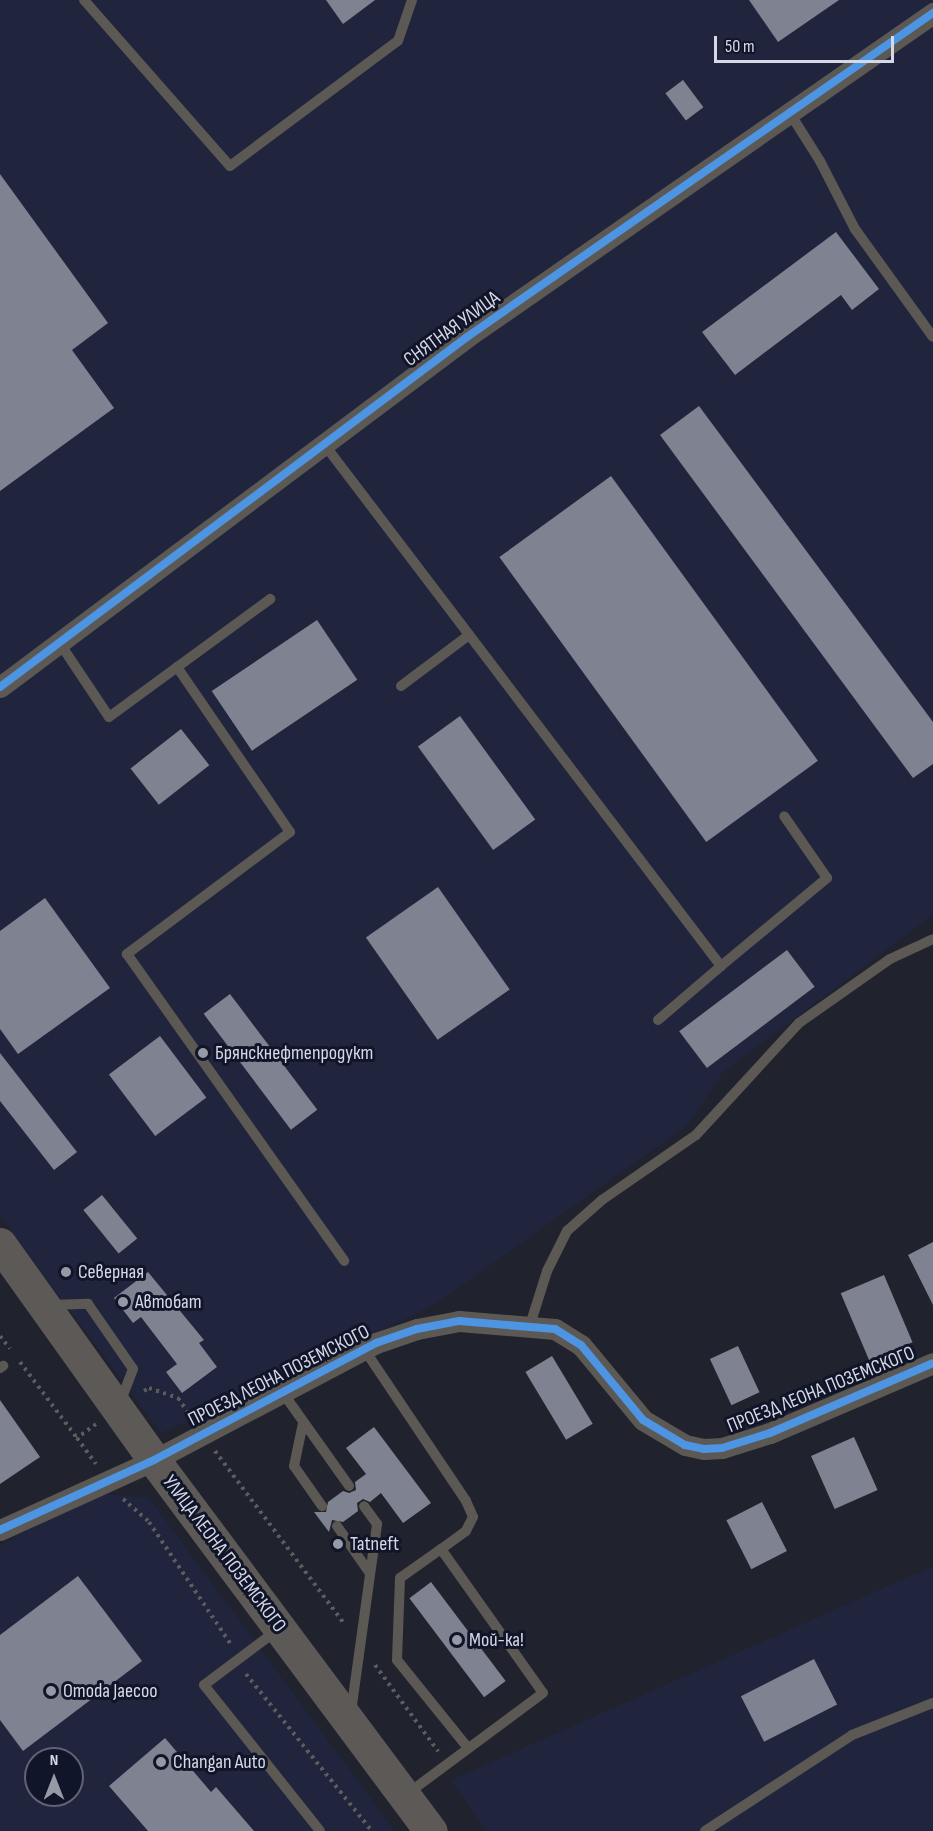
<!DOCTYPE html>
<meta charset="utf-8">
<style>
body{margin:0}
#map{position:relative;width:933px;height:1831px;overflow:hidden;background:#20222d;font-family:"Sofia Sans Condensed",sans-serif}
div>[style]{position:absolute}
.built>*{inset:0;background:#20253d}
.building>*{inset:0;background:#7f8291;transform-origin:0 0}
.path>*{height:4px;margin-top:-2px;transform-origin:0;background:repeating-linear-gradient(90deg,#5c5c5d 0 3px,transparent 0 7.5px)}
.lane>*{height:10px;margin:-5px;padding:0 5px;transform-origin:5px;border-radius:5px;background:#5c5853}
.street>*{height:21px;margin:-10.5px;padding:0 10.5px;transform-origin:10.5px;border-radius:10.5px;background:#5c5853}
.primary>*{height:33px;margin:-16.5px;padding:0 16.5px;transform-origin:16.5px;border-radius:16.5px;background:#5c5956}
.cycleway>*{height:8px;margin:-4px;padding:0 4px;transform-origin:4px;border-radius:4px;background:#4d94e3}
.dots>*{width:16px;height:16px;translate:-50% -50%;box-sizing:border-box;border:3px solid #111529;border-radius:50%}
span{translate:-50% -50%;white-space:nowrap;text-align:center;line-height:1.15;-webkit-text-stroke:6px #111529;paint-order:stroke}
.street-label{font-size:20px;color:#d5d9e7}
.poi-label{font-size:20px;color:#d5d9e7}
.left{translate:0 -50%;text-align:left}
.north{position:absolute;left:24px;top:1747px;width:60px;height:60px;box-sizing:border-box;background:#111529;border:2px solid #5f6375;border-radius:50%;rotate:0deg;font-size:16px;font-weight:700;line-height:24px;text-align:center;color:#d5d9e7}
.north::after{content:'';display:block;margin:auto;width:21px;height:27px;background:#9699a6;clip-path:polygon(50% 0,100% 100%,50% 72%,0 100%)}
.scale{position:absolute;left:714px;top:36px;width:180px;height:27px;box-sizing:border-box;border:3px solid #d5d9e7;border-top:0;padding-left:8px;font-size:18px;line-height:21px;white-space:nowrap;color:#d5d9e7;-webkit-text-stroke:4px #111529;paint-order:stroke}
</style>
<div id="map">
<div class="built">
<div style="clip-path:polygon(0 0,933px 0,933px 915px,723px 1072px,688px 1125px,434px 1305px,161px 1433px,0 1216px)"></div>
<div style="clip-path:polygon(evenodd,99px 1493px,149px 1498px,395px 1831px,0 1831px,0 1545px,99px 1493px,36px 1759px,72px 1759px,72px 1795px,36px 1795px,36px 1759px)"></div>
<div style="clip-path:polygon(933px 1566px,933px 1831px,486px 1831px,451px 1780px)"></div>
</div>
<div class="building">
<div style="clip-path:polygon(326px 0,375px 0,343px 24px)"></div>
<div style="clip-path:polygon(749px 0,839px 0,778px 42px)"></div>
<div style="left:683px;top:80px;width:34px;height:22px;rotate:53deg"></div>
<div style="clip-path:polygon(0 174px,108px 323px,72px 350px,114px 408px,0 491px)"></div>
<div style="clip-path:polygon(836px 232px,879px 289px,852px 310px,841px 295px,735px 375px,702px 332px)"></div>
<div style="clip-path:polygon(699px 406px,933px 722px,933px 764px,913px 778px,660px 435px)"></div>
<div style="left:611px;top:476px;width:352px;height:138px;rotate:54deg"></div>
<div style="left:317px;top:620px;width:72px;height:127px;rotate:56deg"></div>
<div style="left:460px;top:716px;width:128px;height:52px;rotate:54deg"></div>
<div style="left:181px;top:729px;width:46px;height:64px;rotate:52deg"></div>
<div style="left:438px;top:887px;width:125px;height:88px;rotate:55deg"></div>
<div style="clip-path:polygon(45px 898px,110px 988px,18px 1054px,0 1029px,0 931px)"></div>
<div style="left:787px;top:950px;width:46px;height:135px;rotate:53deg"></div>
<div style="left:230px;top:994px;width:145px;height:33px;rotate:53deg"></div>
<div style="left:160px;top:1036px;width:77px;height:64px;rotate:53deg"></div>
<div style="clip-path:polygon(0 1053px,77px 1152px,54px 1170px,0 1101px)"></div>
<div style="left:102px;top:1195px;width:56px;height:24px;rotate:51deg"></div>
<div style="clip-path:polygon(933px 1242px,933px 1305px,908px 1255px)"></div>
<div style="clip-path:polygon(148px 1272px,204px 1340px,199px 1343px,217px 1367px,182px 1393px,166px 1372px,177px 1364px,141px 1317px,133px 1323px,114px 1298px)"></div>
<div style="left:884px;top:1275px;width:73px;height:47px;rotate:67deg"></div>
<div style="left:738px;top:1346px;width:51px;height:31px;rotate:65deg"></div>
<div style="left:552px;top:1356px;width:79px;height:31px;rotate:59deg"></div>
<div style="clip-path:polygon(0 1400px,40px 1457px,0 1484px)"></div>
<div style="clip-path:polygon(374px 1427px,431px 1503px,403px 1523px,381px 1493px,370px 1502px,363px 1499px,357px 1503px,358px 1511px,343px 1522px,332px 1520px,329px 1532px,314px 1512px,326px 1512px,328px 1502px,343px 1491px,349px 1493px,356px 1490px,355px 1482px,366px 1474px,346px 1448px)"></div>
<div style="left:854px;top:1437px;width:58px;height:47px;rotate:66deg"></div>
<div style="left:762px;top:1502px;width:55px;height:40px;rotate:63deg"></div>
<div style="clip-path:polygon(78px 1576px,142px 1661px,23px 1751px,0 1720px,0 1635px)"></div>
<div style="left:431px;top:1582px;width:124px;height:27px;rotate:53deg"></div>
<div style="left:814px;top:1659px;width:51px;height:82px;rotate:63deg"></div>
<div style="clip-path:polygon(165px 1738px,211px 1792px,216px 1787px,254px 1831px,148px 1831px,109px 1786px)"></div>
</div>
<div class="path">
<div style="left:0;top:1336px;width:16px;rotate:52deg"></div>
<div style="left:20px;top:1362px;width:95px;rotate:53.1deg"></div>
<div style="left:144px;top:1391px;width:6px;rotate:-31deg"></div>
<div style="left:149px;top:1388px;width:31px;rotate:19deg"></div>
<div style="left:178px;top:1398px;width:22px;rotate:56deg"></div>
<div style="left:96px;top:1424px;width:24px;rotate:144deg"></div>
<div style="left:77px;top:1438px;width:32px;rotate:54deg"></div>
<div style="left:215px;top:1451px;width:217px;rotate:53.2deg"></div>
<div style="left:123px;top:1499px;width:35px;rotate:41deg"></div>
<div style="left:149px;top:1522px;width:149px;rotate:56.2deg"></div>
<div style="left:375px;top:1665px;width:107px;rotate:53.8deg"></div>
<div style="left:246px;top:1674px;width:201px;rotate:51.3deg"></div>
</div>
<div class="lane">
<div style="left:84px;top:0;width:221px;rotate:48.7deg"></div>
<div style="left:230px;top:166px;width:209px;rotate:-36.7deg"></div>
<div style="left:398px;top:41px;width:43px;rotate:-71.1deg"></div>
<div style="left:791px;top:115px;width:54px;rotate:57.8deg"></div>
<div style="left:820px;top:161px;width:76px;rotate:62.8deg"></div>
<div style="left:855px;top:229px;width:133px;rotate:54.2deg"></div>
<div style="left:324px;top:444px;width:656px;rotate:52.75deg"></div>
<div style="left:721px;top:966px;width:138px;rotate:-39.7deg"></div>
<div style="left:827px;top:878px;width:75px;rotate:-124.7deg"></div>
<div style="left:59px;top:642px;width:90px;rotate:56.3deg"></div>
<div style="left:109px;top:717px;width:200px;rotate:-36.2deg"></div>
<div style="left:177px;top:667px;width:200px;rotate:55.6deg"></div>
<div style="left:290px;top:832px;width:204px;rotate:143.2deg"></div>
<div style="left:127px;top:954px;width:376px;rotate:54.7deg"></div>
<div style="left:401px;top:686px;width:85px;rotate:-36.9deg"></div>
<div style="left:658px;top:1020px;width:83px;rotate:-40.6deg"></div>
<div style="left:51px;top:1305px;width:37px;rotate:-2deg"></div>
<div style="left:88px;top:1304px;width:79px;rotate:55.3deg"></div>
<div style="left:133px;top:1369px;width:36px;rotate:111deg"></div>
<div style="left:530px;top:1325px;width:57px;rotate:-72.5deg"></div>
<div style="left:547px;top:1271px;width:45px;rotate:-63.4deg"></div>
<div style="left:567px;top:1231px;width:47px;rotate:-41.5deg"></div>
<div style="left:602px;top:1200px;width:114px;rotate:-34.7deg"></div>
<div style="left:696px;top:1135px;width:152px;rotate:-47.4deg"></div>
<div style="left:799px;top:1023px;width:111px;rotate:-35.1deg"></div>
<div style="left:890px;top:959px;width:47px;rotate:-24.9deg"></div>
<div style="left:364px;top:1349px;width:183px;rotate:56.1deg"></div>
<div style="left:466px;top:1501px;width:17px;rotate:66deg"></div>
<div style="left:473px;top:1517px;width:16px;rotate:117deg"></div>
<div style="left:466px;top:1531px;width:31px;rotate:144deg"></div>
<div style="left:441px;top:1549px;width:176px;rotate:54.7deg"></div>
<div style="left:543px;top:1693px;width:169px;rotate:143.4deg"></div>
<div style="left:0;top:1368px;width:4px;rotate:-34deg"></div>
<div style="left:283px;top:1393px;width:114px;rotate:54.6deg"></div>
<div style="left:303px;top:1423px;width:44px;rotate:101.8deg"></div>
<div style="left:294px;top:1466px;width:49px;rotate:55deg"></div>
<div style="left:337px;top:1526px;width:56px;rotate:55.2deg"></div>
<div style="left:441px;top:1549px;width:50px;rotate:144.7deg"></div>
<div style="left:400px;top:1578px;width:82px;rotate:92.1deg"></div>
<div style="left:397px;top:1660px;width:113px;rotate:51.1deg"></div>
<div style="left:276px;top:1631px;width:90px;rotate:143.1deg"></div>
<div style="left:204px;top:1685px;width:186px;rotate:51.5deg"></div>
<div style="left:351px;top:1712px;width:190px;rotate:-82.1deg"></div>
<div style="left:377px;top:1524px;width:22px;rotate:-126deg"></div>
<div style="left:705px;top:1831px;width:176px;rotate:-33.1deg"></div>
<div style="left:852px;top:1735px;width:87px;rotate:-21.6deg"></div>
</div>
<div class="street">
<div style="left:0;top:687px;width:584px;rotate:-36.85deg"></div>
<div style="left:467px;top:337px;width:568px;rotate:-34.81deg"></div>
<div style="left:0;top:1530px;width:169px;rotate:-24.4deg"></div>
<div style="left:154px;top:1460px;width:251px;rotate:-27.8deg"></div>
<div style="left:376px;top:1343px;width:43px;rotate:-18.9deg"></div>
<div style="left:417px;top:1329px;width:43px;rotate:-10.8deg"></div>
<div style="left:459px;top:1321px;width:96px;rotate:4.8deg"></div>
<div style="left:555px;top:1329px;width:31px;rotate:32deg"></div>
<div style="left:581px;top:1345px;width:97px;rotate:50.4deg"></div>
<div style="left:643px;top:1420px;width:49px;rotate:30.8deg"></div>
<div style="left:685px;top:1445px;width:19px;rotate:12deg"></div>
<div style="left:704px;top:1449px;width:18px;rotate:-3deg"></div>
<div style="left:722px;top:1448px;width:50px;rotate:-17.4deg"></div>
<div style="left:770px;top:1433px;width:177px;rotate:-23.2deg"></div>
</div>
<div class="primary">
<div style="left:0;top:1244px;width:265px;rotate:54.5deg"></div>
<div style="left:154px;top:1460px;width:463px;rotate:53.3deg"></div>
</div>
<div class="cycleway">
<div style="left:0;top:687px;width:584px;rotate:-36.85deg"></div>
<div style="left:467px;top:337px;width:568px;rotate:-34.81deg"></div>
<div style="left:0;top:1530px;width:169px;rotate:-24.4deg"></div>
<div style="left:154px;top:1460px;width:251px;rotate:-27.8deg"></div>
<div style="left:376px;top:1343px;width:43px;rotate:-18.9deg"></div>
<div style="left:417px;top:1329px;width:43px;rotate:-10.8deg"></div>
<div style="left:459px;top:1321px;width:96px;rotate:4.8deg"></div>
<div style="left:555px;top:1329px;width:31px;rotate:32deg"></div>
<div style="left:581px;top:1345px;width:97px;rotate:50.4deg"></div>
<div style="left:643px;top:1420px;width:49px;rotate:30.8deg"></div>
<div style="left:685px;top:1445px;width:19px;rotate:12deg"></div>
<div style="left:704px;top:1449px;width:18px;rotate:-3deg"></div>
<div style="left:722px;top:1448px;width:50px;rotate:-17.4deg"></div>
<div style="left:770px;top:1433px;width:177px;rotate:-23.2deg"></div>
</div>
<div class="dots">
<div style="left:203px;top:1053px;background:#9699a6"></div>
<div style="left:66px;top:1272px;background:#9699a6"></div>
<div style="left:123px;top:1302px;background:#9699a6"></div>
<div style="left:338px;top:1544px;background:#9699a6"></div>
<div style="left:457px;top:1640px;background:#9699a6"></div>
<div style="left:51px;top:1691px;background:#9699a6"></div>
<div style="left:161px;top:1762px;background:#9699a6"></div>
</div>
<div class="street-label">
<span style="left:452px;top:329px;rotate:-36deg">СНЯТНАЯ УЛИЦА</span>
<span style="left:279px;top:1376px;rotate:-27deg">ПРОЕЗД ЛЕОНА ПОЗЕМСКОГО</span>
<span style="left:821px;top:1390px;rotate:-22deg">ПРОЕЗД ЛЕОНА ПОЗЕМСКОГО</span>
<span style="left:224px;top:1554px;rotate:53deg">УЛИЦА ЛЕОНА ПОЗЕМСКОГО</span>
</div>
<div class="poi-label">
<span class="left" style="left:215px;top:1053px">Брянскнефтепродукт</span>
<span class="left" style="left:78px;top:1272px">Северная</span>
<span class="left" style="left:135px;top:1302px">Автобат</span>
<span class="left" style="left:350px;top:1544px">Tatneft</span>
<span class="left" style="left:469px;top:1640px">Мой-ка!</span>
<span class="left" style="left:63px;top:1691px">Omoda Jaecoo</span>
<span class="left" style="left:173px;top:1762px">Changan Auto</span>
</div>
<div class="north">N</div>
<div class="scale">50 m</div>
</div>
